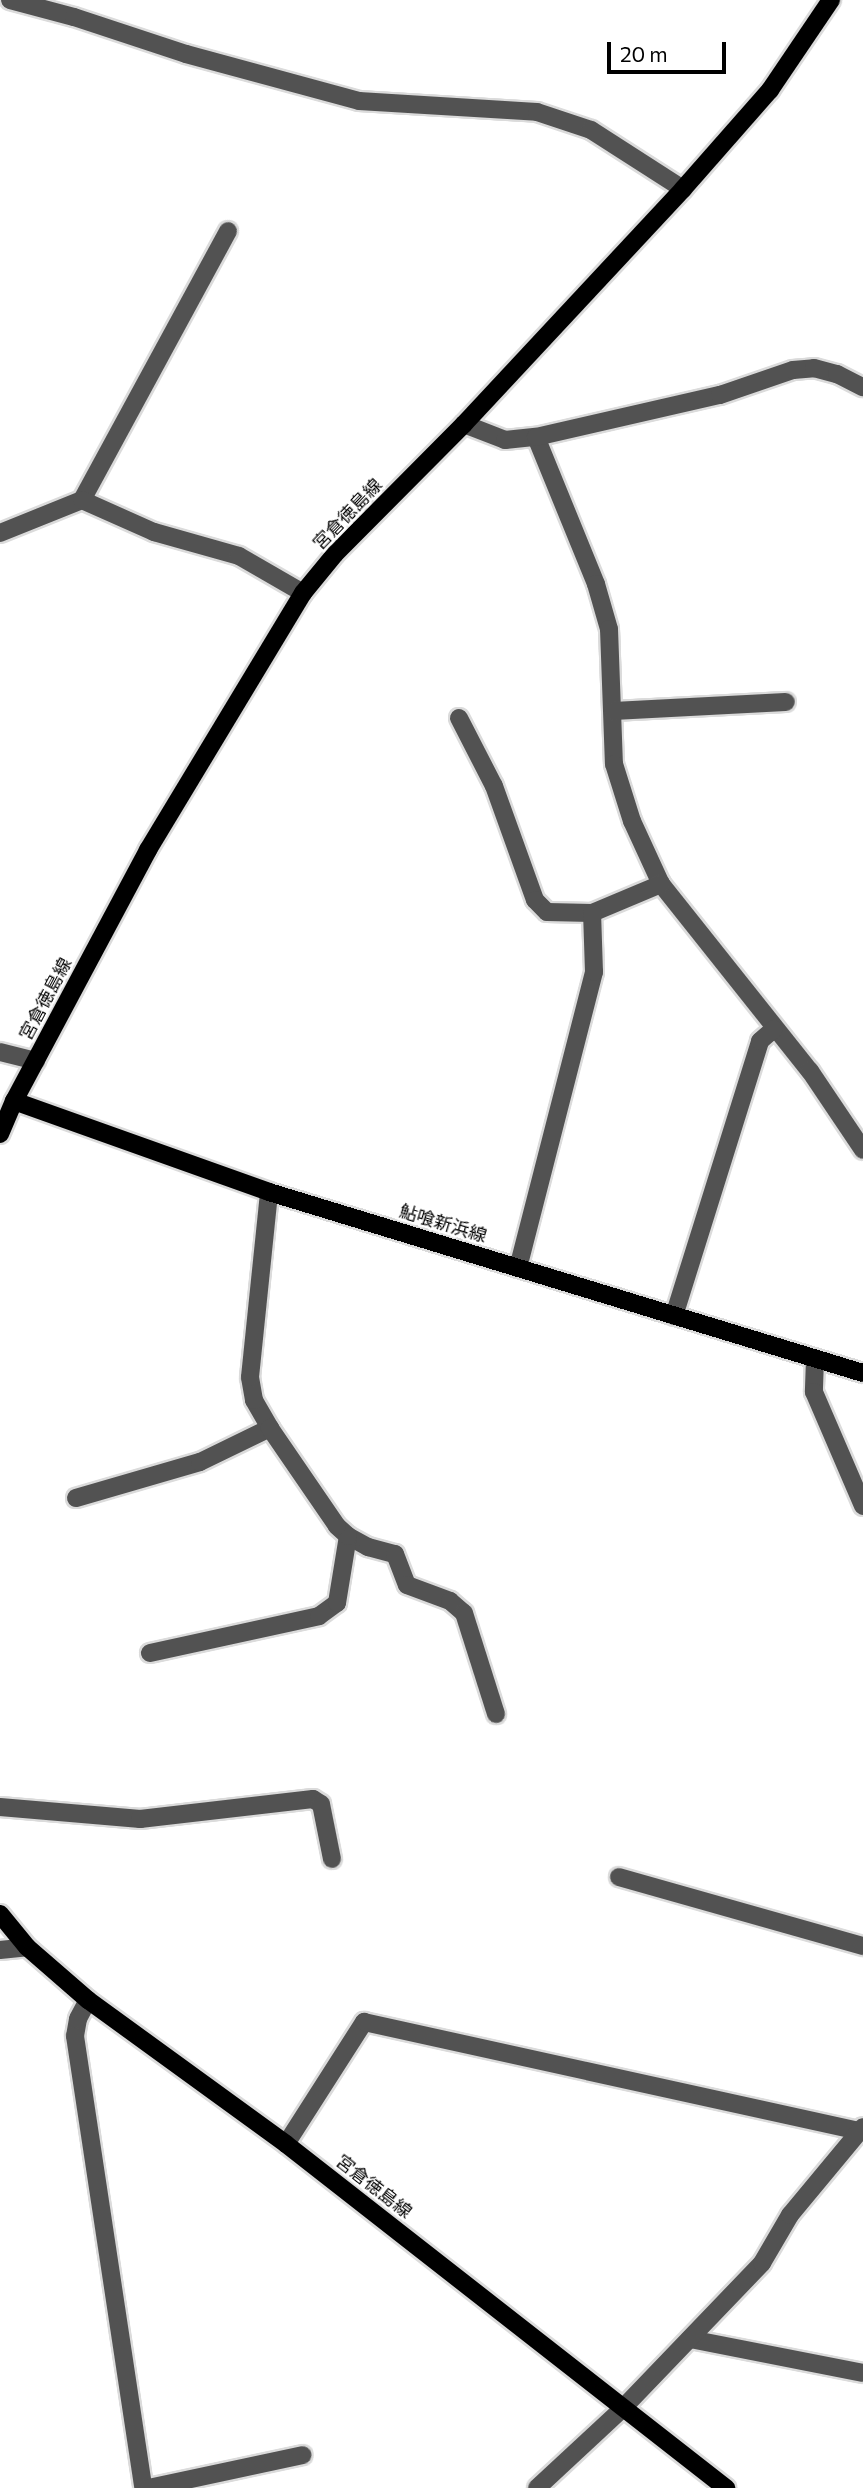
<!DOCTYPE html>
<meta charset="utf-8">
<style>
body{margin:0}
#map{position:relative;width:863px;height:2488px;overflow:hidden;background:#fff;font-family:Commissioner,"Noto Sans JP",sans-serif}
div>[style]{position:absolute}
.roads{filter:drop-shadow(2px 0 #dbdbdb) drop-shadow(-2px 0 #dbdbdb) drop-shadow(0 2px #dbdbdb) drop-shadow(0 -2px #dbdbdb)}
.minor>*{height:18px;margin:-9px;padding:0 9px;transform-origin:9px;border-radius:9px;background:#525252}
.major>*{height:18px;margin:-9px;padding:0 9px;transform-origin:9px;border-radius:9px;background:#000}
span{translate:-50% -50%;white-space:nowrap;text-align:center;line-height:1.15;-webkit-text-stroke:5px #fff;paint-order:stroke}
.street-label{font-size:18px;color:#000}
.scale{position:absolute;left:607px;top:42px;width:119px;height:32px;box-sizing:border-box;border:4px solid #000;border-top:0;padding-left:9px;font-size:21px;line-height:24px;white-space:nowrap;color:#000;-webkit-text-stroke:5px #fff;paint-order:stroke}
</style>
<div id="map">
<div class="roads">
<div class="minor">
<div style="left:10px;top:0;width:66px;rotate:14.9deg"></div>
<div style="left:74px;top:17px;width:118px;rotate:18.3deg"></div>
<div style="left:186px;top:54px;width:179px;rotate:15.2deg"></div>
<div style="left:359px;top:101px;width:178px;rotate:3.5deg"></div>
<div style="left:537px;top:112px;width:57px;rotate:18.4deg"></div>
<div style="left:591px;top:130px;width:109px;rotate:32.7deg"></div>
<div style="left:464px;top:424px;width:44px;rotate:21.3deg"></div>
<div style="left:505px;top:440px;width:31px;rotate:-6deg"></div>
<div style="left:536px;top:437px;width:159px;rotate:67.8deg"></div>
<div style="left:596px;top:584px;width:47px;rotate:73.9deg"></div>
<div style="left:609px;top:629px;width:135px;rotate:87.9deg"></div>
<div style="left:614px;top:764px;width:60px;rotate:72.5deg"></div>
<div style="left:632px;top:821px;width:69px;rotate:65.3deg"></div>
<div style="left:661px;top:884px;width:239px;rotate:51.5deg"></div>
<div style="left:810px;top:1071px;width:95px;rotate:56.1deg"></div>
<div style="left:536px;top:437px;width:189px;rotate:-12.9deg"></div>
<div style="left:720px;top:395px;width:77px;rotate:-18.9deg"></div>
<div style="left:793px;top:370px;width:21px;rotate:-5deg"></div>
<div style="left:814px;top:368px;width:24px;rotate:15deg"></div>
<div style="left:837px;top:374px;width:29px;rotate:27deg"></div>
<div style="left:82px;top:500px;width:306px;rotate:-61.5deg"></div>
<div style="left:0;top:533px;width:88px;rotate:-21.9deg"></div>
<div style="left:82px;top:500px;width:79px;rotate:24deg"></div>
<div style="left:154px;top:532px;width:88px;rotate:15.8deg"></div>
<div style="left:239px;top:556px;width:74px;rotate:30deg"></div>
<div style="left:613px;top:711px;width:173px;rotate:-3deg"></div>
<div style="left:459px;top:718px;width:76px;rotate:62.8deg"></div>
<div style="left:494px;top:786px;width:121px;rotate:70.2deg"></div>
<div style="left:535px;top:900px;width:17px;rotate:45deg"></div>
<div style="left:547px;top:912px;width:45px;rotate:1.3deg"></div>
<div style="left:592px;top:913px;width:75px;rotate:-22.8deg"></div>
<div style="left:0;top:1052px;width:37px;rotate:14deg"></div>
<div style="left:518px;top:1268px;width:306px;rotate:-75.6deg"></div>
<div style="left:594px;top:972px;width:59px;rotate:-91.9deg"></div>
<div style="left:674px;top:1316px;width:288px;rotate:-72.6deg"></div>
<div style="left:760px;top:1041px;width:18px;rotate:-41deg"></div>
<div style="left:815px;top:1359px;width:33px;rotate:92deg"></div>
<div style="left:814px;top:1392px;width:124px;rotate:66.7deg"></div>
<div style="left:76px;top:1498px;width:129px;rotate:-16.2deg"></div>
<div style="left:200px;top:1462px;width:78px;rotate:-25.9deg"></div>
<div style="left:270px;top:1428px;width:32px;rotate:-120deg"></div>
<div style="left:254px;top:1400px;width:23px;rotate:-100deg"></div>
<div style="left:250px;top:1377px;width:186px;rotate:-84.1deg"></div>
<div style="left:348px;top:1536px;width:23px;rotate:29deg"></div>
<div style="left:368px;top:1547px;width:28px;rotate:15deg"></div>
<div style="left:395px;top:1554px;width:33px;rotate:69deg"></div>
<div style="left:407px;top:1585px;width:46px;rotate:20.4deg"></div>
<div style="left:450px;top:1601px;width:18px;rotate:41deg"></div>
<div style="left:464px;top:1613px;width:106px;rotate:72.4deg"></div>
<div style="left:150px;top:1653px;width:173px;rotate:-12.3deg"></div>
<div style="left:319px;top:1616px;width:22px;rotate:-36deg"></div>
<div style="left:337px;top:1603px;width:68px;rotate:-80.7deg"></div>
<div style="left:348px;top:1536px;width:15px;rotate:-138deg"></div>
<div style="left:337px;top:1526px;width:119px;rotate:-124.4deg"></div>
<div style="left:0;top:1807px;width:141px;rotate:4.9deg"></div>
<div style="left:140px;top:1819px;width:174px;rotate:-6.6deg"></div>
<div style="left:313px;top:1799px;width:9px;rotate:32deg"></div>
<div style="left:321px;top:1804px;width:56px;rotate:78.7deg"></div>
<div style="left:619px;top:1877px;width:254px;rotate:15.8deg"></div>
<div style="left:0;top:1950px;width:27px;rotate:-6deg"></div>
<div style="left:88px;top:2000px;width:21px;rotate:118deg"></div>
<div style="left:78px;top:2019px;width:17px;rotate:100deg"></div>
<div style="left:75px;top:2036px;width:457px;rotate:81.4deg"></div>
<div style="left:286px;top:2144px;width:145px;rotate:-57.4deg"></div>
<div style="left:364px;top:2022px;width:507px;rotate:12.42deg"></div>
<div style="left:690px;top:2339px;width:176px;rotate:11.1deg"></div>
<div style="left:149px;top:2488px;width:157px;rotate:-12.1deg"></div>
<div style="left:537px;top:2488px;width:117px;rotate:-42.9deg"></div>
<div style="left:623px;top:2408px;width:201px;rotate:-46.2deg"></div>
<div style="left:762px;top:2263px;width:56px;rotate:-59.7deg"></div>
<div style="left:790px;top:2215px;width:114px;rotate:-50.3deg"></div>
</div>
<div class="major">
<div style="left:14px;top:1101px;width:271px;rotate:19.6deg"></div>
<div style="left:269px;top:1192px;width:621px;rotate:16.95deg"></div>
<div style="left:0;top:1134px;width:36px;rotate:-67deg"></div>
<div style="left:14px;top:1101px;width:285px;rotate:-61.9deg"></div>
<div style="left:148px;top:850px;width:300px;rotate:-58.9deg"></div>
<div style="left:303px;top:593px;width:50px;rotate:-50.6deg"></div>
<div style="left:335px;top:554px;width:183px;rotate:-45.2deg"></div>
<div style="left:464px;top:424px;width:321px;rotate:-47deg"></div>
<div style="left:683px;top:189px;width:132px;rotate:-48.7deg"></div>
<div style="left:770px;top:90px;width:109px;rotate:-55.9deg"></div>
<div style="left:0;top:1914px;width:43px;rotate:50.7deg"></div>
<div style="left:27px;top:1947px;width:81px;rotate:41deg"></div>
<div style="left:88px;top:2000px;width:245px;rotate:36deg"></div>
<div style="left:286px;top:2144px;width:559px;rotate:38.02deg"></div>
</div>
</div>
<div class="street-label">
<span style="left:347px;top:514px;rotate:-46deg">宮倉徳島線</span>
<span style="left:45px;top:999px;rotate:-62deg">宮倉徳島線</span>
<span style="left:443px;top:1223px;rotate:17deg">鮎喰新浜線</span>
<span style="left:374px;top:2186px;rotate:38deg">宮倉徳島線</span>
</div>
<div class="scale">20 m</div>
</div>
